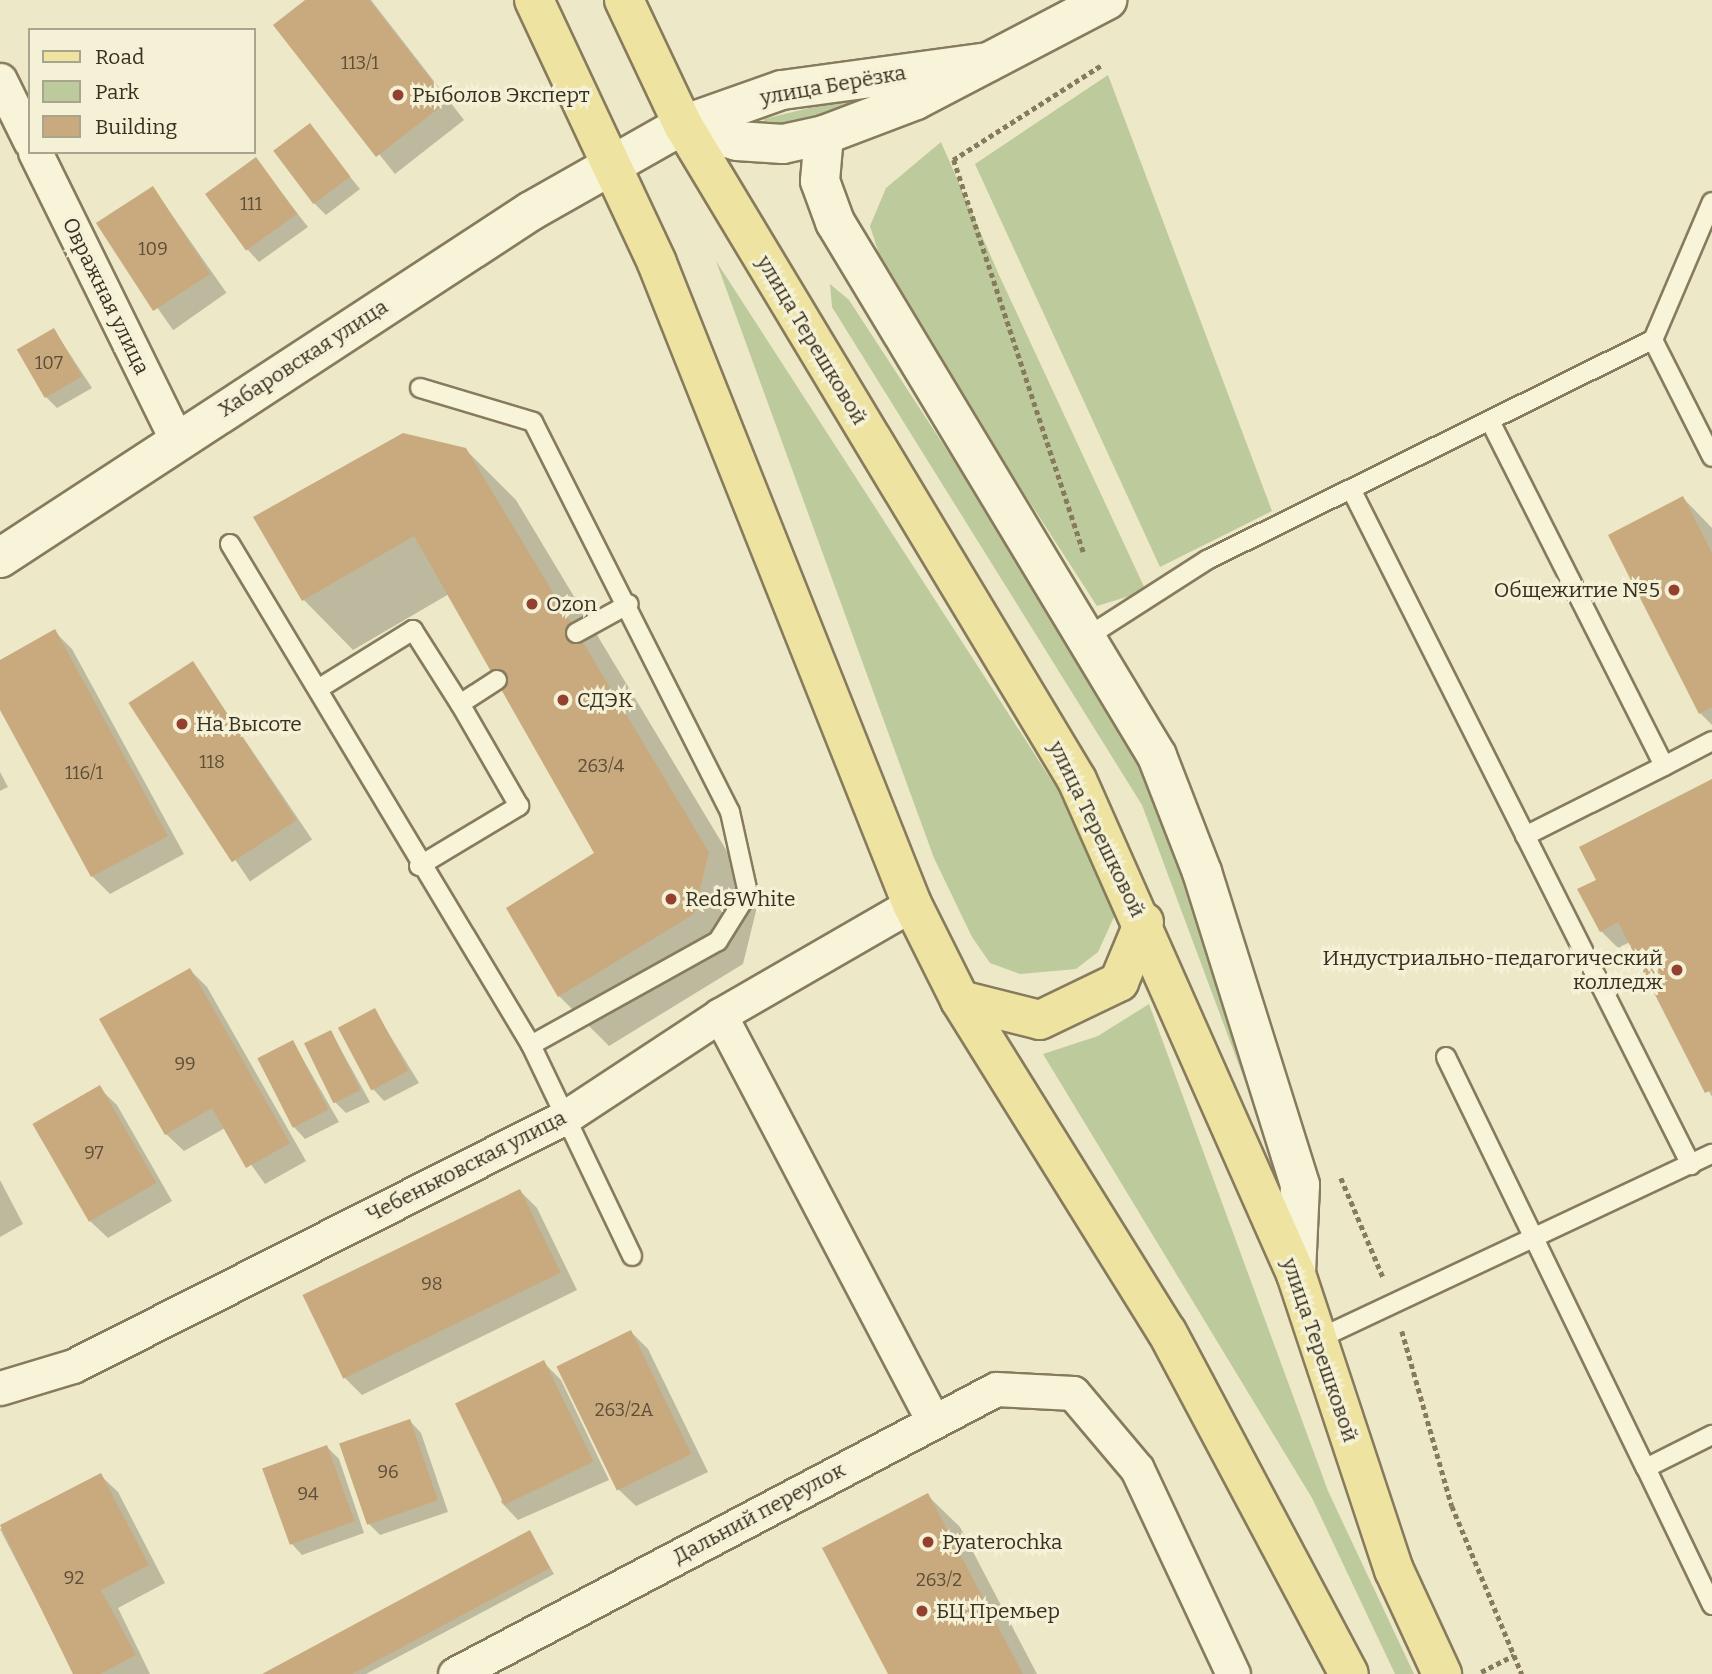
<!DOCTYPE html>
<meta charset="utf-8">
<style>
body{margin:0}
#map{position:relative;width:1712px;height:1674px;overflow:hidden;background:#ede8c7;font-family:Bitter,serif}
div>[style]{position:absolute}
.green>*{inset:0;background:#bdca9b}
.shadow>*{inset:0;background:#0003;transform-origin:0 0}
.building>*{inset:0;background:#c9aa7e;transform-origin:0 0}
.path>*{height:4.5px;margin-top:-2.25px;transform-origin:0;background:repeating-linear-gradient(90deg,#877b5d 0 5px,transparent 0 8.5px)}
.roads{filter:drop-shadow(2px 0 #877b5d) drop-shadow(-2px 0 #877b5d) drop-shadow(0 2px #877b5d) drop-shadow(0 -2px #877b5d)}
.service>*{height:18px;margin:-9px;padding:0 9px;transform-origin:9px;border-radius:9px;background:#f8f4da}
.minor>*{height:33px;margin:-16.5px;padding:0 16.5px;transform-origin:16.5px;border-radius:16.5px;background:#f8f4da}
.secondary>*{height:38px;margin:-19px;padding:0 19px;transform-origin:19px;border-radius:19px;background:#f8f4da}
.primary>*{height:38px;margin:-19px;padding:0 19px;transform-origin:19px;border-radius:19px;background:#eee3a1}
.dots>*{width:19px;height:19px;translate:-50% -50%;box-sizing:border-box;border:4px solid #f4f1d6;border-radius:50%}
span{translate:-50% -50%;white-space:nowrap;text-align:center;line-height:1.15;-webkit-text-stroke:6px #f4f1d6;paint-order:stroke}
.number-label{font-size:18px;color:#5c4e38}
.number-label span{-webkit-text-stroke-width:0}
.street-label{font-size:21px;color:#383020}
.poi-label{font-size:21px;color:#383020}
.left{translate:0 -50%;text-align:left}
.right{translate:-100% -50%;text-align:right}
.legend{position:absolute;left:28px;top:28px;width:228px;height:126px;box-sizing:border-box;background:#f4f1d6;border:2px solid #a9a48d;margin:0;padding:9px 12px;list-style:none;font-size:21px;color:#383020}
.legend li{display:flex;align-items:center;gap:14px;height:35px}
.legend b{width:35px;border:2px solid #a9a48d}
</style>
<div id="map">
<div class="green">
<div style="clip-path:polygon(1108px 75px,1272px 511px,1160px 567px,975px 164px)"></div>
<div style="clip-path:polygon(912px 83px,914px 90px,767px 135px,764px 119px)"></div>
<div style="clip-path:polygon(941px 142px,999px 275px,1146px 591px,1097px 606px,889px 285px,870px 226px,886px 188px)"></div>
<div style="clip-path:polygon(716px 261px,1061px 795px,1105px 875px,1114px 917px,1098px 952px,1076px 969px,1020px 974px,990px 963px,972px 937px,934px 858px)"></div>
<div style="clip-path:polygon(830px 284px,849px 300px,1119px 714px,1156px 799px,1281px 1178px,1142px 805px,832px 307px)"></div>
<div style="clip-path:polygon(1149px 1004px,1328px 1491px,1414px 1674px,1395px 1674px,1312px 1498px,1043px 1054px,1098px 1036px)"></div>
</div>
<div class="shadow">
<div style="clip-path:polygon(308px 0,371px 0,464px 120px,395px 174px,276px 25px)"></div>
<div style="clip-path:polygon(309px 126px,360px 189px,326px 215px,315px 204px)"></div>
<div style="clip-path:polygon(256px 160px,308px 227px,259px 262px,248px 250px)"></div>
<div style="left:153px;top:188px;width:128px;height:65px;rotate:55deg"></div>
<div style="clip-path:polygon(54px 330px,92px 388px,57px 408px,46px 397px)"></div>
<div style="clip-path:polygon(466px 450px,516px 500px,758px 903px,743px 964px,609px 1046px,559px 996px,597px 853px,449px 594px,353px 650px,304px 600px,256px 517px)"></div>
<div style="clip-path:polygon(1683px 498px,1712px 528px,1712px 725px,1700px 713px)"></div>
<div style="clip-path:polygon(55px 632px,72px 649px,184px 854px,110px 894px,92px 876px,0 706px,0 662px)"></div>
<div style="left:193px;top:663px;width:213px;height:75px;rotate:56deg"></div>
<div style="clip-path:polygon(0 772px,8px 787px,0 791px)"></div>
<div style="clip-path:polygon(1712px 781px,1712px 1097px,1630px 942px,1618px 948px,1601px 931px,1598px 881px)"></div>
<div style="clip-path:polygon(190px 970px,207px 987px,306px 1161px,265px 1184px,225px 1128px,184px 1151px,166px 1134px)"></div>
<div style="clip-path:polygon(375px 1011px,419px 1083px,384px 1101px,373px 1089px)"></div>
<div style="clip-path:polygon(331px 1032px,370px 1102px,346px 1113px,335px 1102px)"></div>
<div style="clip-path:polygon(293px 1042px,339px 1122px,305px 1139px,294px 1127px)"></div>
<div style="clip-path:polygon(99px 1088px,117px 1105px,172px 1201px,108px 1238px,90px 1221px)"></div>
<div style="clip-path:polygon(0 1180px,23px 1224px,0 1237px)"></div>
<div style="clip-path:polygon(520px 1191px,537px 1208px,577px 1290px,362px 1395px,345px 1378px)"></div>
<div style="clip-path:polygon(631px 1332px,648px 1349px,708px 1472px,636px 1506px,618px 1489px)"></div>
<div style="clip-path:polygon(543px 1362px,561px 1380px,609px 1480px,518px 1520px,501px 1502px)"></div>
<div style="clip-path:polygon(410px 1421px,421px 1433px,448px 1512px,380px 1535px,368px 1523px,341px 1445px)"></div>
<div style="clip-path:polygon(327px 1447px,339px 1459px,364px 1533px,302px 1555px,291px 1543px)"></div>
<div style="clip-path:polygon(100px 1475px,118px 1492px,165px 1583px,118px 1608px,150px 1674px,75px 1674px,0 1529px)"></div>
<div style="clip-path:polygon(927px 1495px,960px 1527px,1037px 1674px,890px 1674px)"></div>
<div style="clip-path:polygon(530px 1532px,554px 1574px,366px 1674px,266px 1674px)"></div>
</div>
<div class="building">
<div style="clip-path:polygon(305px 0,369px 0,448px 101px,376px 157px,273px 25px)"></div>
<div style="left:310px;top:123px;width:67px;height:46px;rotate:53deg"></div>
<div style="left:256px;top:157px;width:70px;height:63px;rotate:54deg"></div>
<div style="left:153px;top:186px;width:105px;height:68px;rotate:57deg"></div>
<div style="left:54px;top:328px;width:56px;height:43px;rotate:60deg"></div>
<div style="clip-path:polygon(403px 433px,466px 448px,709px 852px,694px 914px,558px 997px,506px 908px,594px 853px,414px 536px,302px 601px,253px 517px)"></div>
<div style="clip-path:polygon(1683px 496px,1712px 553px,1712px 707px,1699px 714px,1608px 535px)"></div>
<div style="clip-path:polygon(55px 629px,168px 836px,91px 877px,0 710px,0 660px)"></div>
<div style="left:193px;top:661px;width:190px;height:77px;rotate:57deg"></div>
<div style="clip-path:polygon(1712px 779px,1712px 1090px,1705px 1093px,1618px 922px,1600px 932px,1577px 889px,1596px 880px,1579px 847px)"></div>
<div style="clip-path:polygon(190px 968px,290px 1143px,246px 1168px,212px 1108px,165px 1135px,99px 1019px)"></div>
<div style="left:375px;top:1008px;width:71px;height:42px;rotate:62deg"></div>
<div style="left:331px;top:1030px;width:67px;height:30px;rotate:64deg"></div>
<div style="left:293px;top:1040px;width:78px;height:40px;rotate:63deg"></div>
<div style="left:100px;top:1085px;width:113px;height:78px;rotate:60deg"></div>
<div style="left:520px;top:1189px;width:93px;height:242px;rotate:64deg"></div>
<div style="left:631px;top:1330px;width:138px;height:83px;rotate:64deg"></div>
<div style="left:544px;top:1360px;width:113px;height:99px;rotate:64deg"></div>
<div style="left:410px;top:1419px;width:86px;height:75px;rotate:71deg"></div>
<div style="left:327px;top:1445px;width:81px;height:69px;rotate:70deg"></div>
<div style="clip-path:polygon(101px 1473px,149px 1565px,101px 1590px,136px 1655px,100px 1674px,73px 1674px,0 1525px)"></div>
<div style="clip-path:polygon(928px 1493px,1023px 1674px,888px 1674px,822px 1548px)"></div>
<div style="clip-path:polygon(530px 1530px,550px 1568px,352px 1674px,262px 1674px)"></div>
</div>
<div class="path">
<div style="left:1083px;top:552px;width:413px;rotate:-108.3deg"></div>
<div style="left:953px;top:160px;width:178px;rotate:-32.6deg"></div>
<div style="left:1341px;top:1178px;width:108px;rotate:67deg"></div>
<div style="left:1402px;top:1331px;width:182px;rotate:74.1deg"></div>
<div style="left:1452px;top:1506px;width:182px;rotate:67.4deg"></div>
<div style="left:1481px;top:1672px;width:37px;rotate:-27deg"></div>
</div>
<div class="roads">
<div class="service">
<div style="left:1653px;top:340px;width:131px;rotate:63.2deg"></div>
<div style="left:420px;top:388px;width:118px;rotate:16.7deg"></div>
<div style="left:533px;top:422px;width:437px;rotate:63.2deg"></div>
<div style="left:730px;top:812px;width:83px;rotate:77.5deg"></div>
<div style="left:748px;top:893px;width:57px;rotate:122deg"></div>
<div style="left:718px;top:941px;width:214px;rotate:150.9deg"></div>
<div style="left:1490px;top:421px;width:386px;rotate:63.2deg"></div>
<div style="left:1664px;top:766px;width:54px;rotate:-27.5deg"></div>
<div style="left:1351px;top:489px;width:757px;rotate:63.3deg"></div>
<div style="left:230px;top:544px;width:584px;rotate:59deg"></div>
<div style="left:531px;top:1045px;width:234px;rotate:64.4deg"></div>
<div style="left:576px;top:633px;width:60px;rotate:-28.7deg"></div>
<div style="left:1087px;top:637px;width:143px;rotate:-32.7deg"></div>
<div style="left:1207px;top:560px;width:497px;rotate:-26.3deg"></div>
<div style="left:1653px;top:340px;width:150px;rotate:-66.9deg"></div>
<div style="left:318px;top:689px;width:112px;rotate:-31.8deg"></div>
<div style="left:413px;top:630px;width:88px;rotate:57.6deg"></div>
<div style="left:460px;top:704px;width:44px;rotate:-33deg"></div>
<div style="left:1525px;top:836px;width:156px;rotate:-26.7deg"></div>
<div style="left:419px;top:866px;width:117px;rotate:-31deg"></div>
<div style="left:519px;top:806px;width:118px;rotate:-120deg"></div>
<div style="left:1446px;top:1057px;width:457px;rotate:64.1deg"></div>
<div style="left:1646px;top:1468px;width:74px;rotate:-26.6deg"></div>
<div style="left:1318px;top:1339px;width:435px;rotate:-25.2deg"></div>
<div style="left:1646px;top:1468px;width:152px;rotate:64.3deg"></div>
</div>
<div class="minor">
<div style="left:0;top:80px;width:68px;rotate:63.8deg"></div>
<div style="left:35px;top:152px;width:322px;rotate:63.8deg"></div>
<div style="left:720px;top:1015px;width:458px;rotate:62.3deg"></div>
<div style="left:0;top:1388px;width:76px;rotate:-16.8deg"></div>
<div style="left:73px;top:1366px;width:554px;rotate:-26.84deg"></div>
<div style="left:567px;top:1116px;width:183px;rotate:-33.4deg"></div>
<div style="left:720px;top:1015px;width:222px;rotate:-30deg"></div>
<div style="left:455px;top:1674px;width:611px;rotate:-27.78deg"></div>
<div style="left:996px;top:1389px;width:77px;rotate:3deg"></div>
<div style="left:1073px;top:1393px;width:99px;rotate:49.9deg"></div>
<div style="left:1137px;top:1469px;width:226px;rotate:64.9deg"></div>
</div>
<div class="secondary">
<div style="left:683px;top:125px;width:56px;rotate:16.5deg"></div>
<div style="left:737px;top:141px;width:46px;rotate:3.7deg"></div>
<div style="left:783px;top:144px;width:42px;rotate:-12.4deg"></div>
<div style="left:824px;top:135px;width:98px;rotate:-20.8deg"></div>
<div style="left:916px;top:100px;width:216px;rotate:-27.6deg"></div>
<div style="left:824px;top:135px;width:46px;rotate:95deg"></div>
<div style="left:820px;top:181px;width:44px;rotate:69.9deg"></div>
<div style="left:835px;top:222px;width:624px;rotate:58.91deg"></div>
<div style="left:1157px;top:756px;width:124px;rotate:68.8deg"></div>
<div style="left:1202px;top:872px;width:328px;rotate:72.6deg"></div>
<div style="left:1300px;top:1185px;width:89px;rotate:92.6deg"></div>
<div style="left:0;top:558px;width:634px;rotate:-33.16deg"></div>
<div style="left:531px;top:211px;width:175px;rotate:-29.5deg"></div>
<div style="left:683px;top:125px;width:105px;rotate:-19.5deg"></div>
<div style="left:782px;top:90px;width:208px;rotate:-7.7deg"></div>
</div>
<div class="primary">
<div style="left:534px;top:0;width:290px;rotate:64.9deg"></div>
<div style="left:657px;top:263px;width:690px;rotate:68.31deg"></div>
<div style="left:912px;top:904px;width:107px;rotate:63.4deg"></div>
<div style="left:960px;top:1000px;width:391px;rotate:58.1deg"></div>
<div style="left:1167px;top:1332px;width:387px;rotate:62deg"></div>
<div style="left:624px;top:0;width:138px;rotate:64.7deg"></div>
<div style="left:683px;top:125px;width:764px;rotate:58.97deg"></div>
<div style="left:1077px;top:780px;width:540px;rotate:66.09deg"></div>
<div style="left:1296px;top:1274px;width:312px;rotate:71.7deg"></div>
<div style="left:1394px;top:1570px;width:115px;rotate:65.2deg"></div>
<div style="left:960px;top:1000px;width:82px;rotate:14deg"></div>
<div style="left:1040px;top:1020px;width:88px;rotate:-25.7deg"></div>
<div style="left:1119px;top:982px;width:65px;rotate:-67.4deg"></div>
</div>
</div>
<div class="dots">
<div style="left:398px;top:95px;background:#94402f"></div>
<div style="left:1674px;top:590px;background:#94402f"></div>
<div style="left:532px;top:604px;background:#94402f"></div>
<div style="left:563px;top:700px;background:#94402f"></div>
<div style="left:182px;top:724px;background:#94402f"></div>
<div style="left:671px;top:899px;background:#94402f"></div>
<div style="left:1677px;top:970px;background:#94402f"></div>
<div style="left:928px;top:1542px;background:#94402f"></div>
<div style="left:922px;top:1611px;background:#94402f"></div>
</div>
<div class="number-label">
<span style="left:360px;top:63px">113/1</span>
<span style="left:251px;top:204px">111</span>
<span style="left:153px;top:249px">109</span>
<span style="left:49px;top:363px">107</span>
<span style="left:212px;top:762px">118</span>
<span style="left:601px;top:766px">263/4</span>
<span style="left:84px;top:773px">116/1</span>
<span style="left:185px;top:1064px">99</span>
<span style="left:94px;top:1153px">97</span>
<span style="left:432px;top:1284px">98</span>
<span style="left:624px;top:1410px">263/2А</span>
<span style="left:388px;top:1472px">96</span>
<span style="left:308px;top:1494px">94</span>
<span style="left:74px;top:1578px">92</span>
<span style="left:939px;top:1580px">263/2</span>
</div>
<div class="street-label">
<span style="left:833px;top:85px;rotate:-10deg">улица Берёзка</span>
<span style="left:106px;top:296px;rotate:64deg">Овражная улица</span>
<span style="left:812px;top:340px;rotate:59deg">улица Терешковой</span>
<span style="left:303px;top:358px;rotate:-33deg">Хабаровская улица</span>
<span style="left:1097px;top:829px;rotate:64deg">улица Терешковой</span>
<span style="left:466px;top:1166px;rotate:-27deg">Чебеньковская улица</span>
<span style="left:1320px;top:1350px;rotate:71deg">улица Терешковой</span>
<span style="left:759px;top:1513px;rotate:-28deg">Дальний переулок</span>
</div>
<div class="poi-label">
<span class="left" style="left:412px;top:95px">Рыболов Эксперт</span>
<span class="right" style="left:1660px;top:590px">Общежитие №5</span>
<span class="left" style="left:546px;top:604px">Ozon</span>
<span class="left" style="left:577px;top:700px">СДЭК</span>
<span class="left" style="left:196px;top:724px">На Высоте</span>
<span class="left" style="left:685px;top:899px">Red&amp;White</span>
<span class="right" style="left:1663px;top:970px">Индустриально-педагогический<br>колледж</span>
<span class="left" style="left:942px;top:1542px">Pyaterochka</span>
<span class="left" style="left:936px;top:1611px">БЦ Премьер</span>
</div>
<ul class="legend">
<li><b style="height:9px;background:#eee3a1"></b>Road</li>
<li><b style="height:19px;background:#bdca9b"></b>Park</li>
<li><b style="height:19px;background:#c9aa7e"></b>Building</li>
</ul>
</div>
